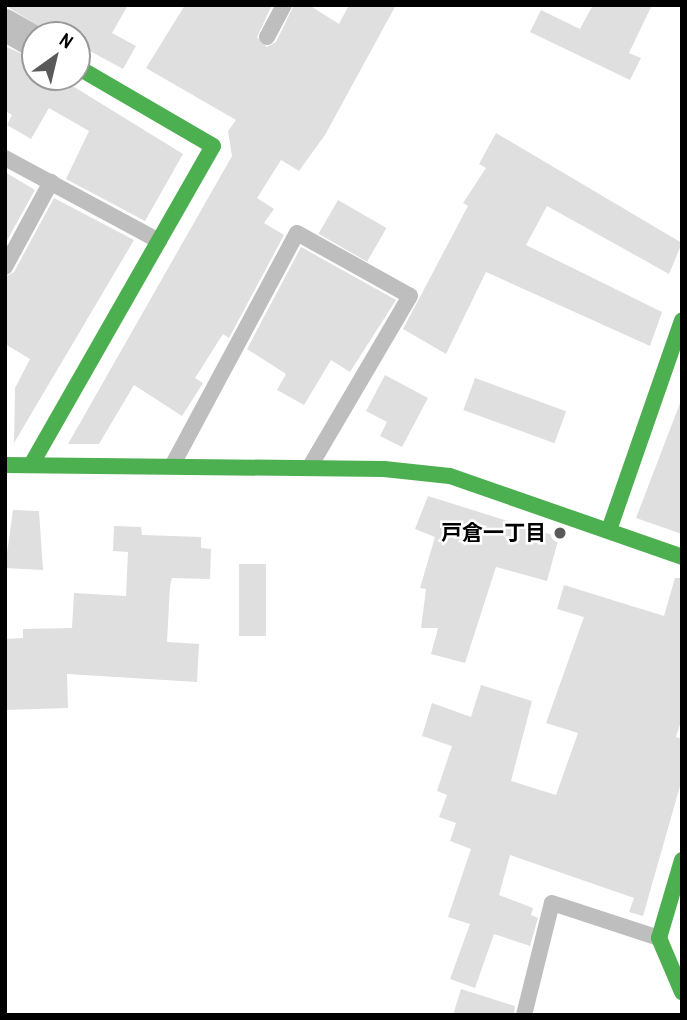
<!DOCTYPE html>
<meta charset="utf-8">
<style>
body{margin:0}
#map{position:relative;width:687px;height:1020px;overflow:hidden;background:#fff;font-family:"Archivo Narrow","Noto Sans JP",sans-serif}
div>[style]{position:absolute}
.building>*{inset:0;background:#dfdfdf;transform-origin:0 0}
.lane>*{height:16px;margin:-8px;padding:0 8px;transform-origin:8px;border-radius:8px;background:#bebebe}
.street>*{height:32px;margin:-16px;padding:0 16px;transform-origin:16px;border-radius:16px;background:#bebebe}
.fast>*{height:16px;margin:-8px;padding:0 8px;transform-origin:8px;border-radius:8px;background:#4caf50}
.dots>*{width:19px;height:19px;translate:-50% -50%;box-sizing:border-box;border:4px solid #fff;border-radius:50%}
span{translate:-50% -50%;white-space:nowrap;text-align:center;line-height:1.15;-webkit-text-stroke:5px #fff;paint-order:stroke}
.poi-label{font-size:21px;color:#000;font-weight:700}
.right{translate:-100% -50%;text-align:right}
.frame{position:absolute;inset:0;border:7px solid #000;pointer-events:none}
.north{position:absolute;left:21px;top:21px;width:70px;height:70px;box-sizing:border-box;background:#fff;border:2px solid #999;border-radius:50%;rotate:34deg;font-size:19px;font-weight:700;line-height:28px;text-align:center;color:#000}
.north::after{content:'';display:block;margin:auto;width:24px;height:32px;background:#595959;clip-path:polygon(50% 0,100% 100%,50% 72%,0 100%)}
</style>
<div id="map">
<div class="building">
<div style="clip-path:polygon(5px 5px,128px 5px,112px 33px,136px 46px,123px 69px,77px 44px,77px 35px,52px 35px)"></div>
<div style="clip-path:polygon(185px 5px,272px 5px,257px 37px,267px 47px,276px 42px,294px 5px,309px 5px,339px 24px,349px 5px,396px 5px,325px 135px,299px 171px,281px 160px,257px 198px,274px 209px,264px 223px,284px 235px,229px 338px,223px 334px,195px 378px,203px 383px,182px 416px,134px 385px,99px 444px,68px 444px,232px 156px,228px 131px,236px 120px,146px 68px)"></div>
<div style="clip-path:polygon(593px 5px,652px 5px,629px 53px,641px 58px,630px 80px,530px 32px,541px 10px,580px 29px)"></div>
<div style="clip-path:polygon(5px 46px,35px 60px,35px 77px,58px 77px,183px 154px,145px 221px,66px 179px,89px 131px,49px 108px,31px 139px,7px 125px,12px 115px,5px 111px)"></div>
<div style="clip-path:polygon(496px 133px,682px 243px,669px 274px,547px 206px,526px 245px,662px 312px,650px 346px,486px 272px,446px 354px,403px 329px,468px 206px,463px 203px,486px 168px,479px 164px)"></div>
<div style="clip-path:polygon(5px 172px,35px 190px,5px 244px)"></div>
<div style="clip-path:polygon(54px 198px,134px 240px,14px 443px,15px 388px,30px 359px,5px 344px,5px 277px,14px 272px)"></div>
<div style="left:338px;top:200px;width:56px;height:39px;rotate:30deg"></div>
<div style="clip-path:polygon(301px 247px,396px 300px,350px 372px,331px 360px,304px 405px,277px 390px,286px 374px,247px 349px)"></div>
<div style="clip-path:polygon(385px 375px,428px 398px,402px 447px,380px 436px,387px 422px,366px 411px)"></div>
<div style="left:475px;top:378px;width:97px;height:34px;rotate:20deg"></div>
<div style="clip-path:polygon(682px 398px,682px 534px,636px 518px)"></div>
<div style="clip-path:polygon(428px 496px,559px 537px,547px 581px,496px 567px,465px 663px,431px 654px,438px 628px,421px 628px,426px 589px,420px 588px,435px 537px,415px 529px)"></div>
<div style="clip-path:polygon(13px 510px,39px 511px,43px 570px,5px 568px)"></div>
<div style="clip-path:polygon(114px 526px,141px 527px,142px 535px,201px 537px,201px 548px,211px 549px,210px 579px,172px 578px,170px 586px,167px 642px,199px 644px,197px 682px,67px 674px,68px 708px,5px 710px,5px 639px,23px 638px,23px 629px,72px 628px,74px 593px,126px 596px,128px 552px,113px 551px)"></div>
<div style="left:239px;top:564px;width:27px;height:72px"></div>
<div style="clip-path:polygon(675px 578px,682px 578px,682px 718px,676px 737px,682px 739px,682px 779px,643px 916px,629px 912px,634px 898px,510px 855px,499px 895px,533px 908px,531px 915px,538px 918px,530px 946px,494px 934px,475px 988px,450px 979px,470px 924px,448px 917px,471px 849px,450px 841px,456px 823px,439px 817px,447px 795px,437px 791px,452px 746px,422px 736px,432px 703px,471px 717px,481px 685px,532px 701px,511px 781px,556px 795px,578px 733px,546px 723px,584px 617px,557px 609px,564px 585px,664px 616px)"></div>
<div style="clip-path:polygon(461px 989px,515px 1006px,514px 1015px,453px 1015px)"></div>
</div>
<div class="lane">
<div style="left:267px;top:37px;width:36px;rotate:-62deg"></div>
<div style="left:5px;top:158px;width:175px;rotate:28.3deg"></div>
<div style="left:5px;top:267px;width:97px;rotate:-61.6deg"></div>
<div style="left:172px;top:466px;width:264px;rotate:-61.8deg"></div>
<div style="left:297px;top:233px;width:129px;rotate:29.1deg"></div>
<div style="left:410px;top:296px;width:196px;rotate:120.4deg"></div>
<div style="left:524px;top:1015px;width:115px;rotate:-76deg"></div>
<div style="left:552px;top:903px;width:113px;rotate:18.1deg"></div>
</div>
<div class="street">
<div style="left:5px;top:25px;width:34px;rotate:30deg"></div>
</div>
<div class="fast">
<div style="left:5px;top:465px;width:379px;rotate:0.6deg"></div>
<div style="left:384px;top:469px;width:66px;rotate:6.1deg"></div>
<div style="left:450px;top:476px;width:246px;rotate:19.2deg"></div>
<div style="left:31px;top:465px;width:367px;rotate:-60.3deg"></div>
<div style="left:213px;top:146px;width:157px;rotate:-149.8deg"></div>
<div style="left:609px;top:530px;width:222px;rotate:-70.8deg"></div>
<div style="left:682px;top:860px;width:81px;rotate:106.4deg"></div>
<div style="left:659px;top:938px;width:59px;rotate:66.9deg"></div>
</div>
<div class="dots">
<div style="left:560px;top:533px;background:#595959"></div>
</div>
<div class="poi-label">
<span class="right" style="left:546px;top:533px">戸倉一丁目</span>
</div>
<div class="frame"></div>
<div class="north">N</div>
</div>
